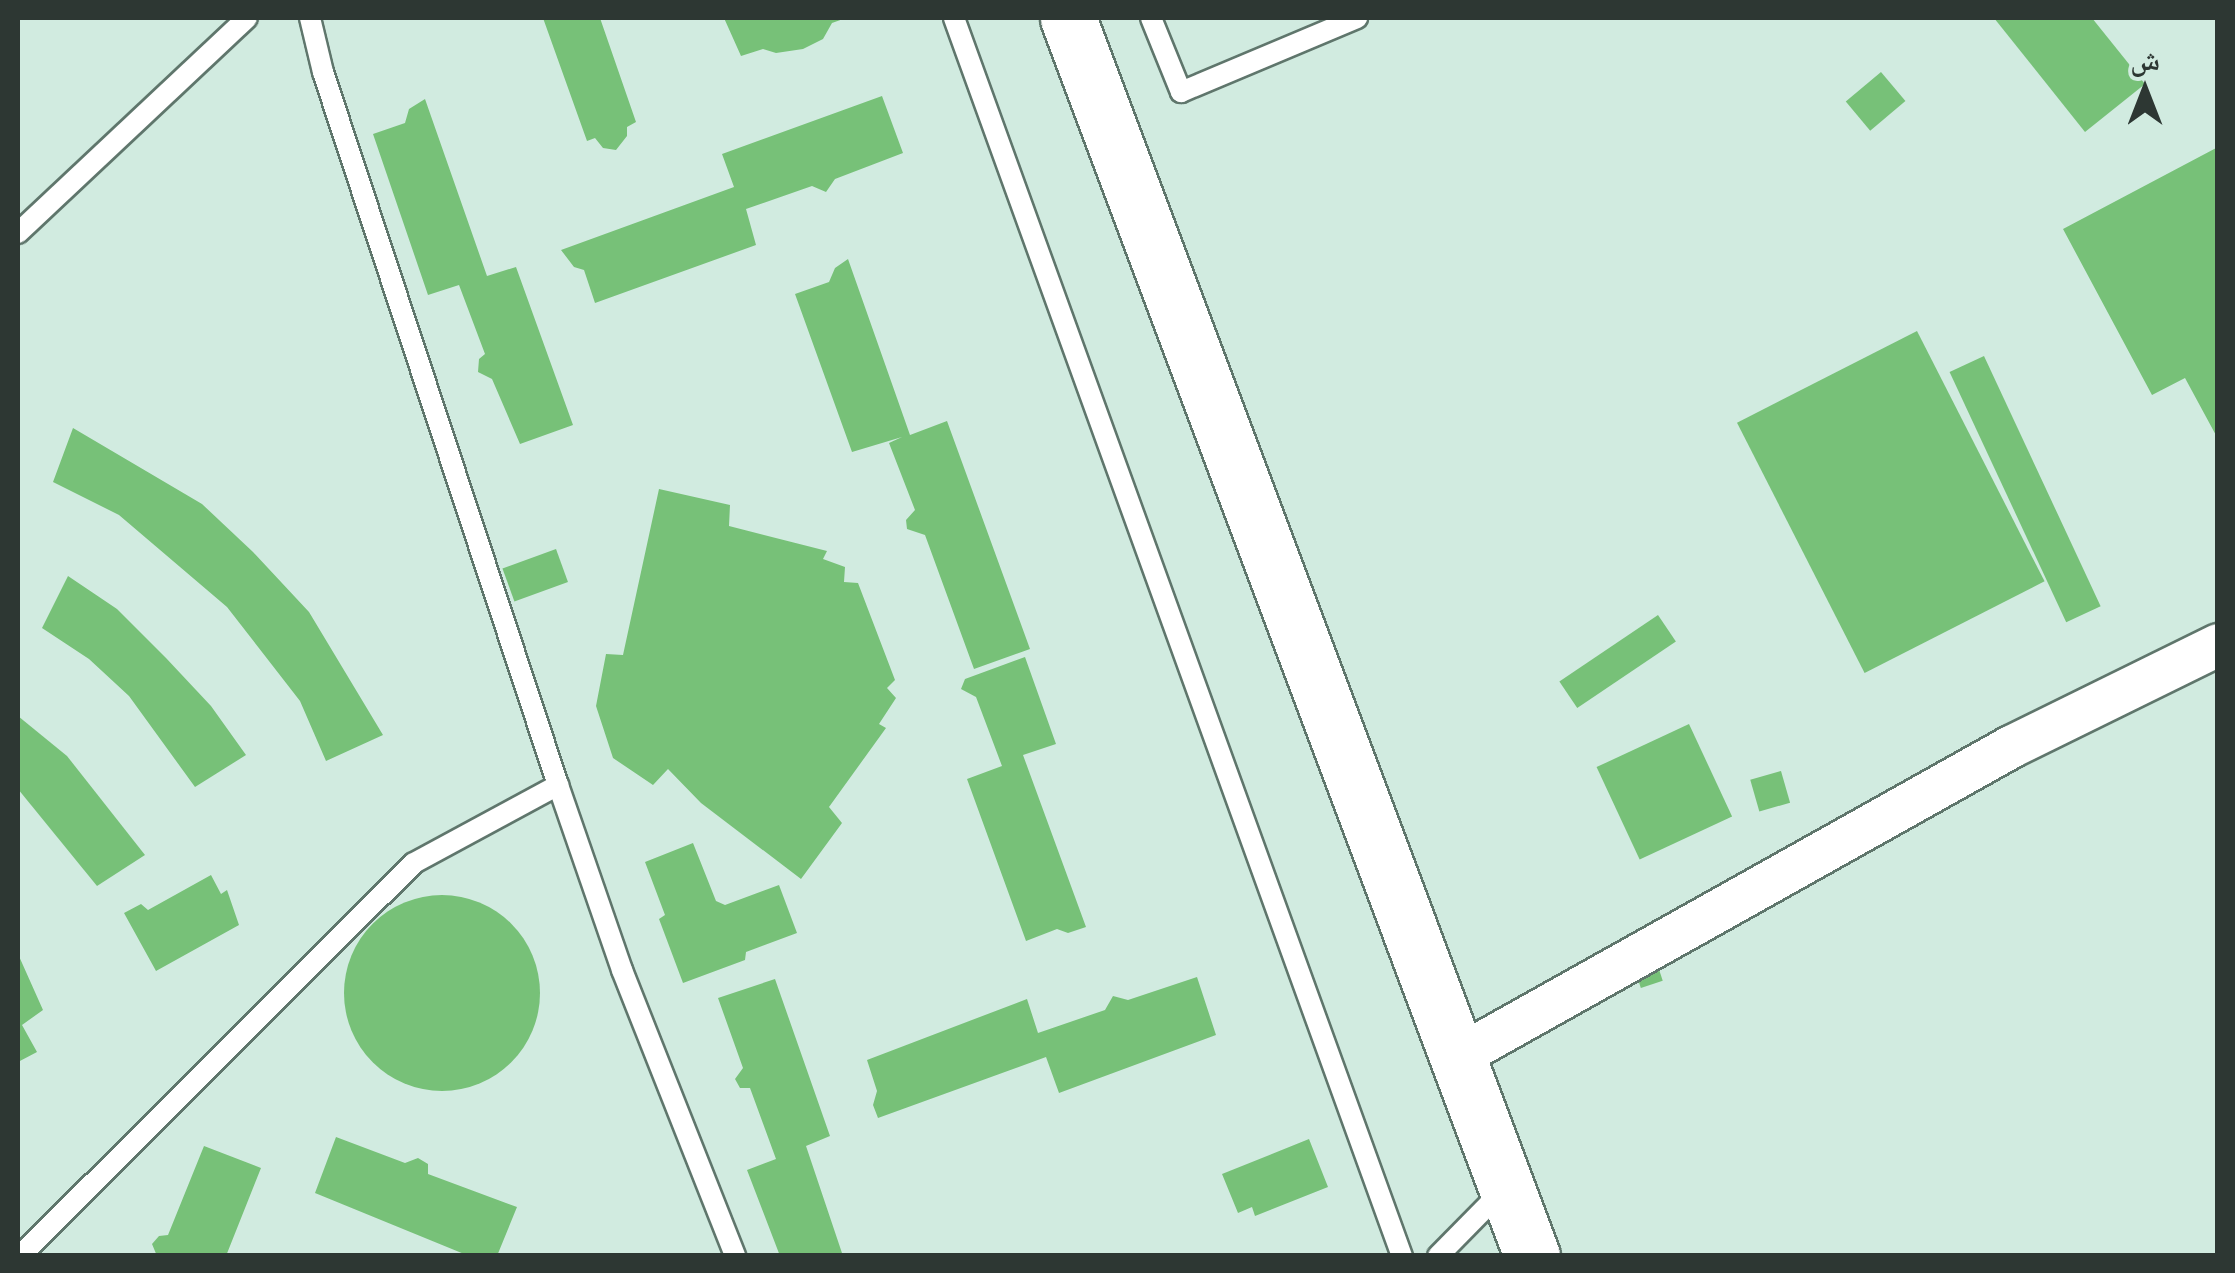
<!DOCTYPE html>
<meta charset="utf-8">
<style>
body{margin:0}
#map{position:relative;width:2235px;height:1273px;overflow:hidden;background:#d1ebe0;font-family:"Space Grotesk","Noto Naskh Arabic",sans-serif}
div>[style]{position:absolute}
.building>*{inset:0;background:#77c178;transform-origin:0 0}
.round{border-radius:50%}
.roads{filter:drop-shadow(2px 0 #5f766c) drop-shadow(-2px 0 #5f766c) drop-shadow(0 2px #5f766c) drop-shadow(0 -2px #5f766c)}
.service>*{height:20px;margin:-10px;padding:0 10px;transform-origin:10px;border-radius:10px;background:#fff}
.minor>*{height:42px;margin:-21px;padding:0 21px;transform-origin:21px;border-radius:21px;background:#fff}
.secondary>*{height:55px;margin:-27.5px;padding:0 27.5px;transform-origin:27.5px;border-radius:27.5px;background:#fff}
span{translate:-50% -50%;white-space:nowrap;text-align:center;line-height:1.15;-webkit-text-stroke:8px #d1ebe0;paint-order:stroke}
.frame{position:absolute;inset:0;border:20px solid #2d3733;pointer-events:none}
.north{position:absolute;left:2095px;top:40px;width:100px;height:100px;-webkit-text-stroke:8px #d1ebe0;paint-order:stroke;rotate:0deg;font-size:28px;font-weight:700;line-height:40px;text-align:center;color:#2d3733}
.north::after{content:'';display:block;margin:auto;width:35px;height:45px;background:#2d3733;clip-path:polygon(50% 0,100% 100%,50% 72%,0 100%)}
</style>
<div id="map">
<div class="building">
<div style="clip-path:polygon(543px 18px,600px 18px,636px 122px,627px 127px,627px 136px,616px 150px,603px 148px,595px 138px,587px 141px)"></div>
<div style="clip-path:polygon(724px 18px,846px 18px,832px 23px,823px 39px,803px 49px,776px 53px,763px 49px,741px 56px)"></div>
<div style="clip-path:polygon(1994px 18px,2092px 18px,2145px 84px,2085px 132px)"></div>
<div style="left:1881px;top:72px;width:38px;height:46px;rotate:50deg"></div>
<div style="clip-path:polygon(882px 96px,903px 153px,835px 179px,826px 192px,812px 186px,746px 209px,756px 245px,595px 303px,584px 270px,574px 267px,561px 250px,734px 187px,722px 154px)"></div>
<div style="clip-path:polygon(425px 99px,487px 276px,516px 267px,573px 425px,520px 444px,492px 379px,478px 372px,479px 359px,485px 354px,459px 285px,428px 295px,373px 134px,405px 123px,409px 109px)"></div>
<div style="clip-path:polygon(2218px 147px,2218px 439px,2185px 378px,2152px 395px,2063px 229px)"></div>
<div style="clip-path:polygon(848px 259px,910px 435px,947px 421px,1030px 649px,974px 669px,925px 535px,907px 529px,906px 520px,915px 510px,889px 443px,902px 437px,852px 452px,795px 294px,829px 282px,835px 268px)"></div>
<div style="left:1917px;top:331px;width:281px;height:202px;rotate:63deg"></div>
<div style="left:1984px;top:356px;width:276px;height:38px;rotate:65deg"></div>
<div style="clip-path:polygon(73px 428px,202px 504px,253px 552px,309px 612px,383px 735px,326px 761px,300px 701px,227px 607px,119px 515px,53px 482px)"></div>
<div style="clip-path:polygon(659px 489px,730px 505px,729px 526px,827px 551px,823px 559px,845px 567px,844px 582px,858px 583px,895px 680px,887px 688px,896px 698px,879px 724px,886px 728px,829px 807px,842px 823px,801px 879px,701px 803px,668px 769px,653px 785px,613px 758px,596px 706px,606px 654px,623px 655px)"></div>
<div style="left:556px;top:549px;width:35px;height:57px;rotate:70deg"></div>
<div style="clip-path:polygon(68px 576px,117px 609px,166px 658px,211px 706px,246px 755px,195px 787px,129px 696px,89px 659px,42px 628px)"></div>
<div style="left:1658px;top:615px;width:32px;height:119px;rotate:56deg"></div>
<div style="clip-path:polygon(1025px 657px,1056px 744px,1023px 755px,1086px 927px,1068px 933px,1057px 929px,1026px 941px,967px 779px,1002px 766px,976px 697px,961px 689px,965px 679px)"></div>
<div style="clip-path:polygon(18px 716px,67px 756px,145px 855px,97px 886px,18px 789px)"></div>
<div style="left:1689px;top:724px;width:102px;height:102px;rotate:65deg"></div>
<div style="left:1781px;top:771px;width:33px;height:32px;rotate:74deg"></div>
<div style="clip-path:polygon(693px 843px,716px 901px,725px 905px,779px 885px,797px 933px,746px 952px,745px 960px,683px 983px,659px 919px,665px 915px,645px 862px)"></div>
<div style="clip-path:polygon(211px 875px,221px 894px,227px 890px,239px 925px,156px 971px,124px 913px,141px 904px,148px 910px)"></div>
<div class="round" style="left:344px;top:895px;width:196px;height:196px"></div>
<div style="clip-path:polygon(18px 954px,43px 1010px,22px 1025px,37px 1052px,18px 1062px)"></div>
<div style="left:1655px;top:957px;width:25px;height:23px;rotate:72deg"></div>
<div style="clip-path:polygon(1197px 977px,1216px 1035px,1059px 1093px,1046px 1057px,878px 1118px,873px 1105px,877px 1091px,867px 1060px,1027px 999px,1038px 1033px,1105px 1010px,1113px 996px,1128px 1000px)"></div>
<div style="clip-path:polygon(775px 979px,830px 1136px,806px 1146px,843px 1256px,780px 1256px,747px 1170px,776px 1159px,750px 1088px,740px 1088px,735px 1079px,743px 1068px,718px 998px)"></div>
<div style="clip-path:polygon(336px 1137px,405px 1163px,418px 1158px,428px 1164px,428px 1174px,517px 1207px,497px 1256px,469px 1256px,315px 1193px)"></div>
<div style="clip-path:polygon(1309px 1139px,1328px 1187px,1255px 1216px,1252px 1207px,1238px 1213px,1222px 1174px)"></div>
<div style="clip-path:polygon(204px 1146px,261px 1168px,226px 1256px,157px 1256px,152px 1244px,159px 1236px,168px 1235px)"></div>
</div>
<div class="roads">
<div class="service">
<div style="left:310px;top:18px;width:56px;rotate:76.5deg"></div>
<div style="left:323px;top:72px;width:751px;rotate:71.76deg"></div>
<div style="left:558px;top:785px;width:196px;rotate:70.9deg"></div>
<div style="left:622px;top:970px;width:308px;rotate:68.4deg"></div>
<div style="left:954px;top:18px;width:1317px;rotate:70.11deg"></div>
<div style="left:1151px;top:18px;width:80px;rotate:67.9deg"></div>
<div style="left:1181px;top:92px;width:191px;rotate:-22.8deg"></div>
<div style="left:18px;top:233px;width:314px;rotate:-43.2deg"></div>
<div style="left:20px;top:1256px;width:556px;rotate:-44.93deg"></div>
<div style="left:414px;top:863px;width:164px;rotate:-28.4deg"></div>
<div style="left:1438px;top:1256px;width:90px;rotate:-45.5deg"></div>
</div>
<div class="minor">
<div style="left:1459px;top:1056px;width:633px;rotate:-29.24deg"></div>
<div style="left:2011px;top:747px;width:231px;rotate:-26.2deg"></div>
</div>
<div class="secondary">
<div style="left:1068px;top:18px;width:1322px;rotate:69.45deg"></div>
</div>
</div>
<div class="frame"></div>
<div class="north">ش</div>
</div>
